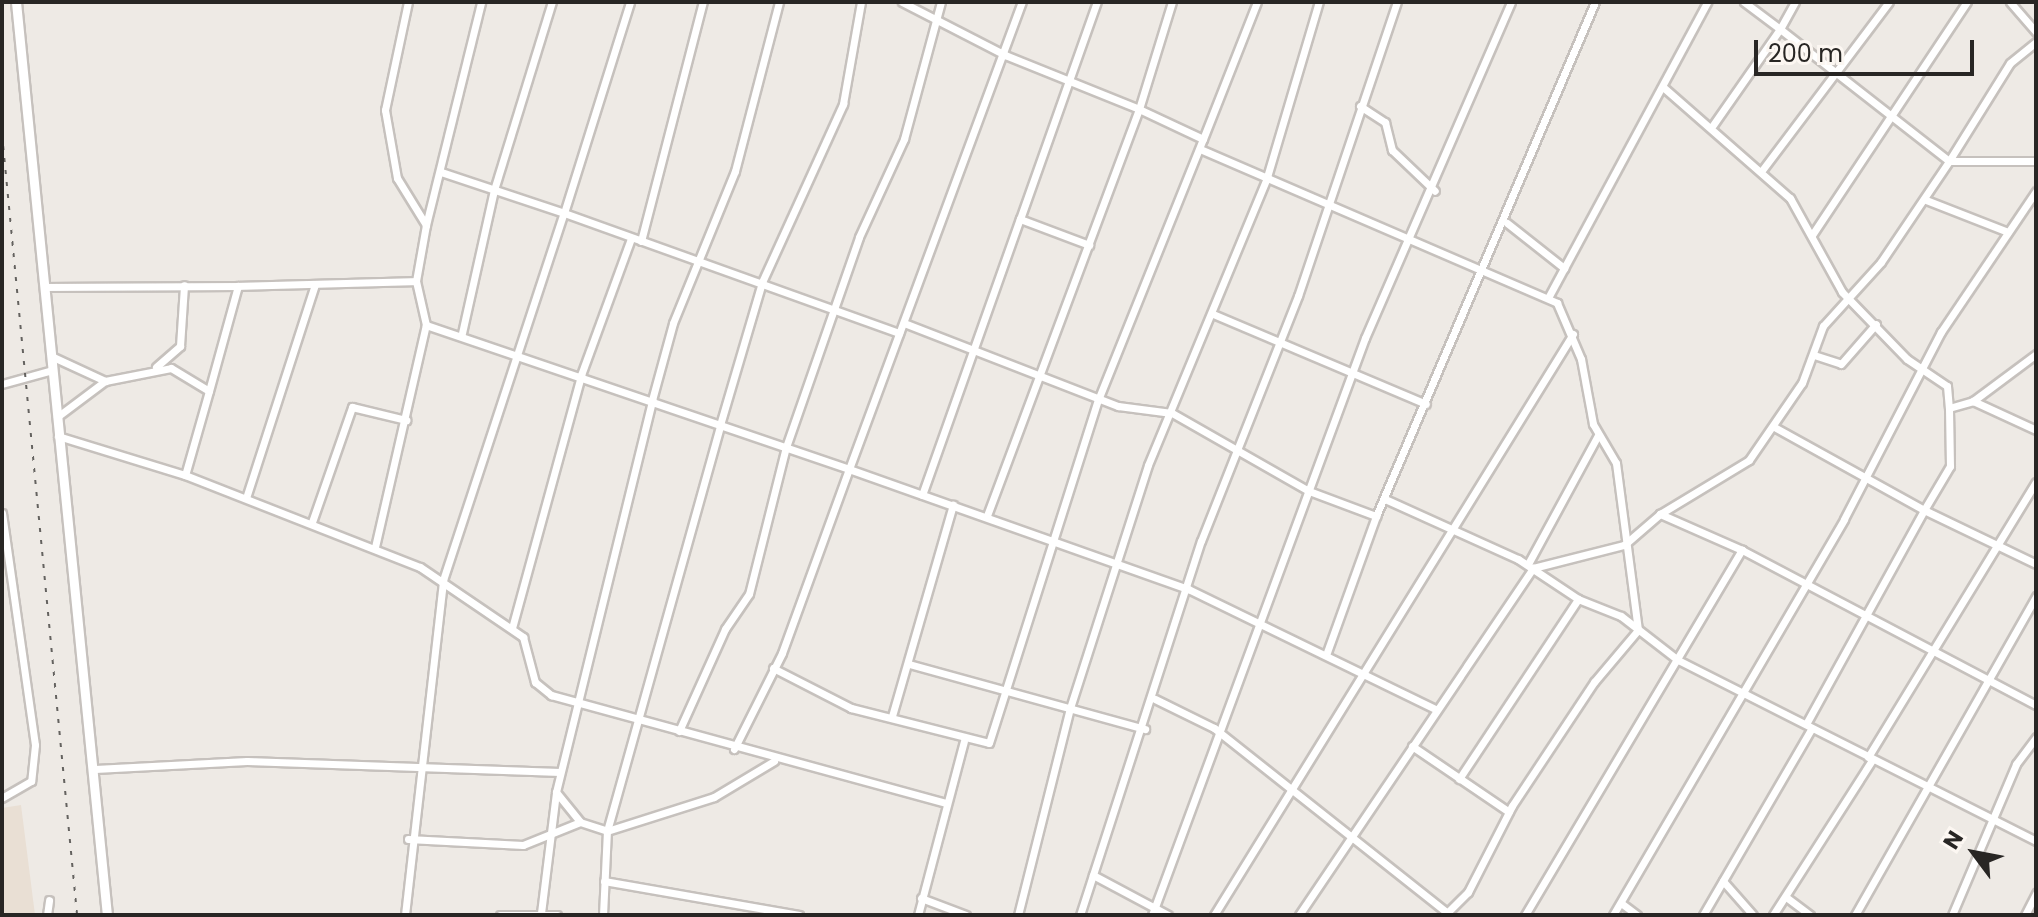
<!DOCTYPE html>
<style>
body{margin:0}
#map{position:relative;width:2038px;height:917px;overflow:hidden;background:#eeeae5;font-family:Poppins,sans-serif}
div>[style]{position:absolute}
.built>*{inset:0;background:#e9dfd4}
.roads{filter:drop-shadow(2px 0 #c6c1bd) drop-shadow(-2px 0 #c6c1bd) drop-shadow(0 2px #c6c1bd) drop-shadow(0 -2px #c6c1bd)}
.street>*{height:7px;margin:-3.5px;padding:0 3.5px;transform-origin:3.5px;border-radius:3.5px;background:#fff}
.secondary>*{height:9px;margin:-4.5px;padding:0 4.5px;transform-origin:4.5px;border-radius:4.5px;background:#fff}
.rail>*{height:2px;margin-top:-1px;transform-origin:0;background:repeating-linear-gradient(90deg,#64625f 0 4px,transparent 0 12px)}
span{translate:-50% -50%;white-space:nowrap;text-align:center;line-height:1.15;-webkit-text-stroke:8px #fcf7f2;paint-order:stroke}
.frame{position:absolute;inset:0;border:4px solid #282624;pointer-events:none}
.north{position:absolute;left:1934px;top:813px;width:80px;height:80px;-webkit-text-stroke:6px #fcf7f2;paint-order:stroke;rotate:302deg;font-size:22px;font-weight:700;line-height:32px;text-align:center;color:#282624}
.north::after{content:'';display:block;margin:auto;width:28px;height:36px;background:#282624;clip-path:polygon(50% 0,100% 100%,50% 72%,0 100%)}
.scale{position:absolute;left:1754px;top:40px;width:220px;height:36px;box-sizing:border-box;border:4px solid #282624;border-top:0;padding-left:10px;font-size:24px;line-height:28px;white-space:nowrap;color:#282624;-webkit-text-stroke:6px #fcf7f2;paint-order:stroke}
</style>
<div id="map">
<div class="built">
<div style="clip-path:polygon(21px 805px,35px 915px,2px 915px,2px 808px)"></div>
</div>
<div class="roads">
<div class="street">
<div style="left:902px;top:2px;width:116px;rotate:27.2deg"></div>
<div style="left:1005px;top:55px;width:144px;rotate:21.9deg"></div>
<div style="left:1139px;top:109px;width:112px;rotate:-72.9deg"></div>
<div style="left:2010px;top:2px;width:40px;rotate:49deg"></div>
<div style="left:1663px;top:87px;width:169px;rotate:41.2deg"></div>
<div style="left:1790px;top:198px;width:107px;rotate:61deg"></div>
<div style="left:1842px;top:292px;width:93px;rotate:45.9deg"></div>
<div style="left:1907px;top:359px;width:48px;rotate:34deg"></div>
<div style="left:1947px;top:386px;width:22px;rotate:85deg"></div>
<div style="left:1360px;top:106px;width:30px;rotate:33deg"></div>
<div style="left:1385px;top:122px;width:29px;rotate:76deg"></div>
<div style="left:1392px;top:150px;width:59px;rotate:43.6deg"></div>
<div style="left:1713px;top:125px;width:117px;rotate:-55.1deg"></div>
<div style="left:1780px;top:29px;width:45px;rotate:-143.1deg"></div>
<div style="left:1203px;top:139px;width:147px;rotate:-68.5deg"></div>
<div style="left:1200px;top:149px;width:389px;rotate:23.3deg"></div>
<div style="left:1557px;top:303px;width:61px;rotate:66.8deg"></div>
<div style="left:1581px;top:359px;width:66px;rotate:79.5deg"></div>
<div style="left:1593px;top:424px;width:45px;rotate:59.5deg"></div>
<div style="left:1616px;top:463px;width:168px;rotate:82.5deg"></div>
<div style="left:1638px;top:630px;width:68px;rotate:130.2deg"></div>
<div style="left:1594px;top:682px;width:149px;rotate:123.5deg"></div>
<div style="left:1512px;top:806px;width:97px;rotate:117.1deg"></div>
<div style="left:1468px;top:892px;width:33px;rotate:135deg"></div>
<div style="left:1949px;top:161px;width:115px;rotate:-58.1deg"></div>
<div style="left:2010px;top:63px;width:33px;rotate:-39deg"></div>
<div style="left:1949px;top:161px;width:87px"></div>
<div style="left:1763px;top:169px;width:209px;rotate:-53deg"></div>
<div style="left:441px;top:172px;width:130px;rotate:18.4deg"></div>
<div style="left:564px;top:213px;width:221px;rotate:-72.6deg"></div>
<div style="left:1926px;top:200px;width:88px;rotate:21.3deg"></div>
<div style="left:1020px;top:219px;width:230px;rotate:-70.5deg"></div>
<div style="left:1507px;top:223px;width:73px;rotate:38.3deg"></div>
<div style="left:426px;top:225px;width:230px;rotate:-76.1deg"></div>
<div style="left:1812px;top:235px;width:280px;rotate:-56.4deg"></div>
<div style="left:641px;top:241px;width:247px;rotate:-75.5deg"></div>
<div style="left:44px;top:287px;width:194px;rotate:-0.3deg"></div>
<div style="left:1549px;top:296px;width:334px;rotate:-61.7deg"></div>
<div style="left:1213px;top:314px;width:231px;rotate:22.9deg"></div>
<div style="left:904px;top:323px;width:230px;rotate:21.2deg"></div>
<div style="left:1118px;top:406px;width:54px;rotate:7.4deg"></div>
<div style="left:1172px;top:413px;width:158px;rotate:29.7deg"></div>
<div style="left:1309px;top:491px;width:72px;rotate:20.5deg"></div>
<div style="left:426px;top:325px;width:447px;rotate:18.8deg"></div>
<div style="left:849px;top:469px;width:498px;rotate:-69.7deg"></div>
<div style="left:462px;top:333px;width:147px;rotate:-77.4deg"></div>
<div style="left:494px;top:190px;width:197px;rotate:-72.9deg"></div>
<div style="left:1814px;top:355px;width:28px;rotate:18deg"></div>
<div style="left:1841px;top:364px;width:53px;rotate:-48.8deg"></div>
<div style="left:51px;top:356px;width:60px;rotate:24.8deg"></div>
<div style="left:105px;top:381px;width:67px;rotate:-11.1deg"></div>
<div style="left:171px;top:368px;width:44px;rotate:31.2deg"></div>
<div style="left:209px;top:391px;width:87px;rotate:105.9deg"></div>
<div style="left:156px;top:367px;width:32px;rotate:-41deg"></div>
<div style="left:180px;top:346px;width:61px;rotate:-86.2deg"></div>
<div style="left:2px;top:384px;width:52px;rotate:-15.6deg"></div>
<div style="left:209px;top:391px;width:109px;rotate:-74.6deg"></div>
<div style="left:238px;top:286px;width:178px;rotate:-1.6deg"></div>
<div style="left:1973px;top:401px;width:69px;rotate:24.7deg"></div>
<div style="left:57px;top:417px;width:60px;rotate:-36.9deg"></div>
<div style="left:1776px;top:428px;width:169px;rotate:29deg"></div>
<div style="left:1924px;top:510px;width:51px;rotate:-59.4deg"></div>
<div style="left:1950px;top:466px;width:58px;rotate:-91deg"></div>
<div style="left:1949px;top:408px;width:25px;rotate:-16deg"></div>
<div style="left:1973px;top:401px;width:79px;rotate:-36.7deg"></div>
<div style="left:58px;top:436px;width:133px;rotate:17.1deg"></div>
<div style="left:185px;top:475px;width:252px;rotate:21.4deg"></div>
<div style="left:420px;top:567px;width:125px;rotate:34.2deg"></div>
<div style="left:523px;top:637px;width:47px;rotate:75.1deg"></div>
<div style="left:535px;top:682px;width:21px;rotate:39deg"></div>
<div style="left:551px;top:695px;width:409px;rotate:15.3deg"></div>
<div style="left:922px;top:495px;width:293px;rotate:-70.5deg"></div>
<div style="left:1020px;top:219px;width:74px;rotate:20.6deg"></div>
<div style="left:246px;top:498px;width:224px;rotate:-72.1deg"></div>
<div style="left:1385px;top:499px;width:146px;rotate:24.3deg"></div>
<div style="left:1518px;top:559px;width:72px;rotate:33.7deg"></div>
<div style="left:1578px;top:599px;width:46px;rotate:21.6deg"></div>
<div style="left:1621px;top:616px;width:72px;rotate:37.7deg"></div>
<div style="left:1678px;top:660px;width:401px;rotate:26.8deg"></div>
<div style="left:2px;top:513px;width:234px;rotate:81.9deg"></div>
<div style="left:35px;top:745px;width:36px;rotate:96deg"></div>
<div style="left:31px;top:781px;width:34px;rotate:150deg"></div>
<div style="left:312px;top:522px;width:122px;rotate:-70.8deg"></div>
<div style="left:352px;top:407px;width:56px;rotate:13.5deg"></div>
<div style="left:375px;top:547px;width:228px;rotate:-77.1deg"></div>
<div style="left:426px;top:325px;width:45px;rotate:-102.8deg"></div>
<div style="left:416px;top:281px;width:57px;rotate:-79.9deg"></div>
<div style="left:426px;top:225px;width:55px;rotate:-121.7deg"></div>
<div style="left:397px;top:178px;width:69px;rotate:-100deg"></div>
<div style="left:385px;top:110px;width:110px;rotate:-78deg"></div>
<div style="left:1742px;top:550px;width:332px;rotate:27.8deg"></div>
<div style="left:1528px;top:564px;width:147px;rotate:-61.5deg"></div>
<div style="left:512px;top:628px;width:262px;rotate:-74.7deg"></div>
<div style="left:581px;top:375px;width:146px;rotate:-69.9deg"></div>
<div style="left:1326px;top:655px;width:148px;rotate:-70.2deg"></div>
<div style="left:1376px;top:516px;width:559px;rotate:-66.92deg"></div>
<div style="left:909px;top:664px;width:245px;rotate:15.4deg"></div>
<div style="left:773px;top:668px;width:88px;rotate:27.1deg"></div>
<div style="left:851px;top:708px;width:142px;rotate:14.2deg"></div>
<div style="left:989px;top:743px;width:360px;rotate:-72.4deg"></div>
<div style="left:1098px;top:400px;width:281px;rotate:-68.1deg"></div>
<div style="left:1203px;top:139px;width:71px;rotate:-154.9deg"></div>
<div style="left:1139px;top:109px;width:434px;rotate:110.5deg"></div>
<div style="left:1155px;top:699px;width:66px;rotate:26.2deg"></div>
<div style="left:1214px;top:728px;width:300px;rotate:38.4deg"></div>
<div style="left:892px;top:716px;width:220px;rotate:-73.9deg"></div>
<div style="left:1806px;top:724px;width:244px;rotate:-61.1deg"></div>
<div style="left:1924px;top:510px;width:124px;rotate:25.7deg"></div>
<div style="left:679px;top:731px;width:112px;rotate:-65.7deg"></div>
<div style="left:725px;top:629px;width:42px;rotate:-55.6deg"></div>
<div style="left:749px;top:594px;width:152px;rotate:-75.9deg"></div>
<div style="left:786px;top:447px;width:222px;rotate:-70.8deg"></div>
<div style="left:859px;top:237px;width:108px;rotate:-65.3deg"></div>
<div style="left:904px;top:139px;width:142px;rotate:-74.9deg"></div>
<div style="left:1412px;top:746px;width:117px;rotate:34.2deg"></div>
<div style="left:734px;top:749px;width:107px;rotate:-63.4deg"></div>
<div style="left:782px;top:653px;width:196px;rotate:-70deg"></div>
<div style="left:849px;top:469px;width:360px;rotate:19.5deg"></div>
<div style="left:1188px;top:589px;width:275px;rotate:25.9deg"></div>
<div style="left:1868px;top:757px;width:322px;rotate:-58.6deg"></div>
<div style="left:95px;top:769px;width:152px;rotate:-3deg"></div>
<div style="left:247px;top:761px;width:313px;rotate:2deg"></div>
<div style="left:1459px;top:779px;width:216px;rotate:-56.5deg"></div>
<div style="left:556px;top:792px;width:38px;rotate:51deg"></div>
<div style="left:580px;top:822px;width:28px;rotate:18deg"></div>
<div style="left:607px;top:831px;width:112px;rotate:-17.6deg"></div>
<div style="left:714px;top:797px;width:70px;rotate:-31deg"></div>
<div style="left:408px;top:839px;width:115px;rotate:3deg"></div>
<div style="left:523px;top:845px;width:61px;rotate:-22deg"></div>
<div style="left:1093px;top:875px;width:85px;rotate:28.1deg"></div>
<div style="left:604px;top:881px;width:198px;rotate:9.9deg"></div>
<div style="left:1723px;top:881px;width:45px;rotate:48.6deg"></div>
<div style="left:1786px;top:897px;width:30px;rotate:37deg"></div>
<div style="left:921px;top:898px;width:48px;rotate:20.7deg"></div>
<div style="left:1621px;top:903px;width:20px;rotate:37deg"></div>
<div style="left:541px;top:913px;width:122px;rotate:-82.9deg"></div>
<div style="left:556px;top:792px;width:404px;rotate:-76.2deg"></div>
<div style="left:652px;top:400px;width:80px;rotate:-74.7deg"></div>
<div style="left:673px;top:323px;width:164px;rotate:-67.8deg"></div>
<div style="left:735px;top:171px;width:175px;rotate:-75.4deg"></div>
<div style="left:47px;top:915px;width:15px;rotate:-82deg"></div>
<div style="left:405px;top:915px;width:337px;rotate:-83.5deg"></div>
<div style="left:443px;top:580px;width:386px;rotate:-71.8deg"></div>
<div style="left:564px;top:213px;width:356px;rotate:19.7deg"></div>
<div style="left:500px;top:915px;width:57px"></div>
<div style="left:603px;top:915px;width:84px;rotate:-87.3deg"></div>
<div style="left:607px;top:831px;width:421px;rotate:-74.4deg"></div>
<div style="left:720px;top:425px;width:149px;rotate:-73.6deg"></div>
<div style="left:762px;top:282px;width:196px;rotate:-65.5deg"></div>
<div style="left:843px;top:104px;width:104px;rotate:-80deg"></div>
<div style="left:918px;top:915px;width:180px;rotate:-75.2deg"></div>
<div style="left:1018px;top:915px;width:213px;rotate:-75.9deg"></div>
<div style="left:1070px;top:708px;width:255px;rotate:-72.2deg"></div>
<div style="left:1148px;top:465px;width:312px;rotate:-67.5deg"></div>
<div style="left:1267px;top:177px;width:183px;rotate:-73.5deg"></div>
<div style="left:1080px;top:915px;width:393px;rotate:-72.1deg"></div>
<div style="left:1201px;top:541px;width:264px;rotate:-68.4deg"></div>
<div style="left:1298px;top:296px;width:310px;rotate:-71.4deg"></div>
<div style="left:1152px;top:915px;width:615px;rotate:-69.74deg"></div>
<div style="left:1365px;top:338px;width:366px;rotate:-66.5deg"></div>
<div style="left:1214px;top:915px;width:683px;rotate:-58.29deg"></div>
<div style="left:1299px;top:915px;width:419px;rotate:-56deg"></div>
<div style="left:1533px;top:568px;width:94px;rotate:-14.2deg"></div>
<div style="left:1624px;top:545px;width:48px;rotate:-40.7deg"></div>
<div style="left:1660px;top:514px;width:104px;rotate:-31.2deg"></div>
<div style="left:1749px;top:460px;width:93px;rotate:-55.5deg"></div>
<div style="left:1802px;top:383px;width:61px;rotate:-69.8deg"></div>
<div style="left:1823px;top:326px;width:86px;rotate:-47.8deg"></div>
<div style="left:1881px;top:262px;width:122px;rotate:-56deg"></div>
<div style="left:1949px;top:161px;width:214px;rotate:-142deg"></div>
<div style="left:1780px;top:29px;width:31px;rotate:-61deg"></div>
<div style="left:1525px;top:915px;width:425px;rotate:-59.3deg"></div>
<div style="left:1742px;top:550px;width:90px;rotate:-156.3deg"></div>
<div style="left:1613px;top:915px;width:458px;rotate:-59.7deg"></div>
<div style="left:1844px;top:519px;width:211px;rotate:-62.6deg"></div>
<div style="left:1941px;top:332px;width:170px;rotate:-56deg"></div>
<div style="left:1703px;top:915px;width:216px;rotate:-59.8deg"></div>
<div style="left:1773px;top:915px;width:184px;rotate:-57.4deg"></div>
<div style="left:1855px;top:915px;width:367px;rotate:-60.4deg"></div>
<div style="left:1952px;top:915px;width:164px;rotate:-67deg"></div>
<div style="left:2016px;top:764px;width:34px;rotate:-53deg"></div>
<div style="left:2025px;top:915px;width:25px;rotate:-63deg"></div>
</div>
<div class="secondary">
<div style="left:16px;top:2px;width:918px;rotate:84.31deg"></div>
</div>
</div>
<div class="rail">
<div style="left:2px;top:134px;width:785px;rotate:84.51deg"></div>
</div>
<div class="frame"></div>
<div class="north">N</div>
<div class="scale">200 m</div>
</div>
